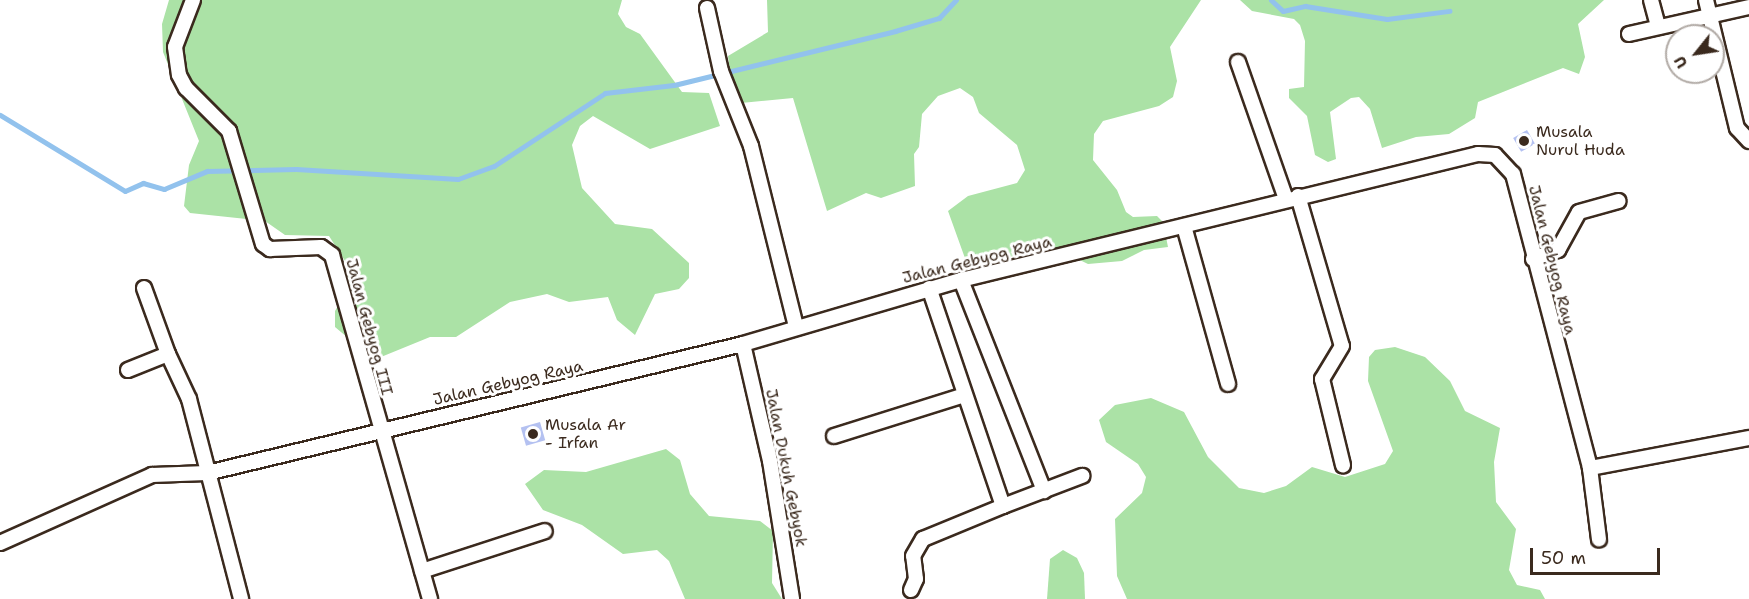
<!DOCTYPE html>
<style>
body{margin:0}
#map{position:relative;width:1749px;height:599px;overflow:hidden;background:#fff;font-family:"Shantell Sans",sans-serif}
div>[style]{position:absolute}
.green>*{inset:0;background:#abe2a6}
.stream>*{height:5px;margin:-2.5px;padding:0 2.5px;transform-origin:2.5px;border-radius:2.5px;background:#92c2ed}
.building>*{inset:0;background:#b4c1f1;transform-origin:0 0}
.roads{filter:drop-shadow(2px 0 #3b2a1e) drop-shadow(-2px 0 #3b2a1e) drop-shadow(0 2px #3b2a1e) drop-shadow(0 -2px #3b2a1e)}
.minor>*{height:14px;margin:-7px;padding:0 7px;transform-origin:7px;border-radius:7px;background:#fff}
.dots>*{width:16px;height:16px;translate:-50% -50%;box-sizing:border-box;border:3px solid #fff;border-radius:50%}
span{translate:-50% -50%;white-space:nowrap;text-align:center;line-height:1.15;-webkit-text-stroke:6px #fff;paint-order:stroke}
.poi-label{font-size:16px;color:#3b2a1e}
.left{translate:0 -50%;text-align:left}
.street-label{font-size:16px;color:#3b2a1e}
.north{position:absolute;left:1665px;top:24px;width:60px;height:60px;box-sizing:border-box;background:#fff;border:2px solid #b1aaa5;border-radius:50%;rotate:240deg;font-size:16px;font-weight:700;line-height:24px;text-align:center;color:#3b2a1e}
.north::after{content:'';display:block;margin:auto;width:21px;height:27px;background:#3b2a1e;clip-path:polygon(50% 0,100% 100%,50% 72%,0 100%)}
.scale{position:absolute;left:1530px;top:548px;width:130px;height:27px;box-sizing:border-box;border:3px solid #3b2a1e;border-top:0;padding-left:8px;font-size:18px;line-height:21px;white-space:nowrap;color:#3b2a1e;-webkit-text-stroke:4px #fff;paint-order:stroke}
</style>
<div id="map">
<div class="green">
<div style="clip-path:polygon(169px 0,622px 0,618px 14px,626px 27px,640px 34px,682px 92px,709px 93px,720px 126px,650px 149px,593px 116px,580px 126px,572px 145px,582px 188px,615px 224px,652px 229px,689px 263px,689px 278px,679px 289px,655px 294px,635px 335px,617px 320px,608px 297px,569px 302px,547px 294px,510px 302px,456px 337px,430px 337px,381px 357px,366px 353px,335px 327px,335px 311px,349px 287px,347px 264px,329px 236px,285px 235px,265px 221px,190px 213px,184px 206px,189px 165px,199px 141px,163px 52px,162px 24px)"></div>
<div style="clip-path:polygon(767px 0,1201px 0,1170px 47px,1177px 81px,1173px 97px,1159px 106px,1103px 121px,1094px 134px,1093px 160px,1117px 190px,1126px 212px,1133px 217px,1157px 216px,1163px 222px,1168px 247px,1144px 250px,1122px 261px,1088px 264px,1053px 247px,983px 263px,966px 261px,948px 211px,968px 196px,1017px 183px,1025px 170px,1017px 145px,979px 113px,973px 97px,960px 88px,938px 96px,922px 114px,919px 147px,914px 154px,915px 186px,881px 198px,866px 193px,827px 211px,793px 98px,741px 103px,732px 88px,728px 56px,768px 32px)"></div>
<div style="clip-path:polygon(1240px 0,1604px 0,1578px 24px,1585px 57px,1579px 74px,1563px 68px,1478px 102px,1475px 118px,1449px 134px,1416px 137px,1382px 148px,1370px 109px,1359px 97px,1351px 98px,1330px 112px,1336px 159px,1328px 162px,1315px 155px,1307px 116px,1289px 98px,1289px 89px,1304px 87px,1305px 41px,1300px 25px,1294px 19px,1252px 11px)"></div>
<div style="clip-path:polygon(1395px 347px,1425px 357px,1450px 381px,1465px 411px,1500px 428px,1494px 462px,1496px 502px,1516px 529px,1509px 570px,1517px 585px,1540px 590px,1545px 599px,1127px 599px,1117px 576px,1115px 519px,1142px 493px,1146px 477px,1138px 464px,1106px 442px,1099px 420px,1115px 405px,1151px 398px,1184px 412px,1208px 457px,1239px 488px,1264px 493px,1286px 486px,1312px 467px,1345px 477px,1385px 464px,1393px 451px,1368px 381px,1369px 357px,1375px 350px)"></div>
<div style="clip-path:polygon(666px 449px,680px 460px,690px 494px,709px 516px,760px 521px,773px 531px,772px 583px,782px 599px,685px 599px,669px 561px,657px 550px,623px 554px,582px 525px,543px 510px,525px 484px,544px 470px,586px 472px)"></div>
<div style="clip-path:polygon(1063px 550px,1077px 558px,1084px 573px,1085px 599px,1047px 599px,1050px 559px)"></div>
</div>
<div class="stream">
<div style="left:1271px;top:0;width:16px;rotate:43deg"></div>
<div style="left:1283px;top:11px;width:23px;rotate:-13deg"></div>
<div style="left:1305px;top:6px;width:83px;rotate:9deg"></div>
<div style="left:1387px;top:19px;width:63px;rotate:-7.4deg"></div>
<div style="left:0;top:115px;width:146px;rotate:31.3deg"></div>
<div style="left:125px;top:191px;width:20px;rotate:-24deg"></div>
<div style="left:143px;top:183px;width:22px;rotate:16deg"></div>
<div style="left:164px;top:189px;width:47px;rotate:-22.7deg"></div>
<div style="left:207px;top:171px;width:89px;rotate:-1.3deg"></div>
<div style="left:296px;top:169px;width:162px;rotate:3.5deg"></div>
<div style="left:458px;top:179px;width:38px;rotate:-20deg"></div>
<div style="left:494px;top:166px;width:133px;rotate:-33.3deg"></div>
<div style="left:605px;top:93px;width:69px;rotate:-6.6deg"></div>
<div style="left:674px;top:85px;width:228px;rotate:-13.7deg"></div>
<div style="left:895px;top:31px;width:46px;rotate:-16.5deg"></div>
<div style="left:939px;top:18px;width:25px;rotate:-47deg"></div>
</div>
<div class="building">
<div style="left:1527px;top:130px;width:16px;height:16px;rotate:60deg"></div>
<div style="left:540px;top:422px;width:19px;height:20px;rotate:74deg"></div>
</div>
<div class="roads">
<div class="minor">
<div style="left:193px;top:0;width:50px;rotate:111deg"></div>
<div style="left:175px;top:47px;width:28px;rotate:82deg"></div>
<div style="left:179px;top:75px;width:15px;rotate:62deg"></div>
<div style="left:186px;top:88px;width:61px;rotate:45deg"></div>
<div style="left:229px;top:131px;width:118px;rotate:73.3deg"></div>
<div style="left:263px;top:244px;width:9px;rotate:36deg"></div>
<div style="left:270px;top:249px;width:51px;rotate:-2.2deg"></div>
<div style="left:321px;top:247px;width:14px;rotate:36deg"></div>
<div style="left:332px;top:255px;width:358px;rotate:74.1deg"></div>
<div style="left:1651px;top:0;width:28px;rotate:75deg"></div>
<div style="left:1706px;top:0;width:132px;rotate:76.4deg"></div>
<div style="left:1737px;top:128px;width:18px;rotate:47deg"></div>
<div style="left:707px;top:8px;width:65px;rotate:77.5deg"></div>
<div style="left:721px;top:71px;width:81px;rotate:68.2deg"></div>
<div style="left:751px;top:146px;width:187px;rotate:76deg"></div>
<div style="left:1629px;top:34px;width:123px;rotate:-12.7deg"></div>
<div style="left:1238px;top:62px;width:145px;rotate:70.7deg"></div>
<div style="left:1298px;top:196px;width:156px;rotate:73.7deg"></div>
<div style="left:1342px;top:346px;width:39px;rotate:121deg"></div>
<div style="left:1322px;top:379px;width:89px;rotate:76.3deg"></div>
<div style="left:1184px;top:226px;width:164px;rotate:74.4deg"></div>
<div style="left:1533px;top:259px;width:27px;rotate:-20deg"></div>
<div style="left:1558px;top:250px;width:43px;rotate:-61.1deg"></div>
<div style="left:1579px;top:212px;width:41px;rotate:-15.4deg"></div>
<div style="left:961px;top:280px;width:227px;rotate:68.5deg"></div>
<div style="left:144px;top:288px;width:70px;rotate:70deg"></div>
<div style="left:743px;top:344px;width:120px;rotate:77deg"></div>
<div style="left:770px;top:461px;width:140px;rotate:80.9deg"></div>
<div style="left:128px;top:370px;width:43px;rotate:-21.8deg"></div>
<div style="left:168px;top:354px;width:50px;rotate:65deg"></div>
<div style="left:189px;top:399px;width:207px;rotate:75.4deg"></div>
<div style="left:834px;top:436px;width:137px;rotate:-17.4deg"></div>
<div style="left:1590px;top:468px;width:72px;rotate:82.8deg"></div>
<div style="left:1003px;top:506px;width:85px;rotate:-20.8deg"></div>
<div style="left:0;top:543px;width:167px;rotate:-24.1deg"></div>
<div style="left:152px;top:475px;width:55px;rotate:-2.1deg"></div>
<div style="left:207px;top:473px;width:551px;rotate:-13.53deg"></div>
<div style="left:743px;top:344px;width:227px;rotate:-16.4deg"></div>
<div style="left:961px;top:280px;width:532px;rotate:-13.7deg"></div>
<div style="left:1478px;top:154px;width:17px;rotate:3deg"></div>
<div style="left:1495px;top:155px;width:26px;rotate:47deg"></div>
<div style="left:1513px;top:174px;width:304px;rotate:75.3deg"></div>
<div style="left:1590px;top:468px;width:162px;rotate:-10.7deg"></div>
<div style="left:422px;top:571px;width:129px;rotate:-18deg"></div>
<div style="left:911px;top:590px;width:12px;rotate:-66deg"></div>
<div style="left:916px;top:579px;width:23px;rotate:-97deg"></div>
<div style="left:913px;top:556px;width:20px;rotate:-60deg"></div>
<div style="left:923px;top:539px;width:87px;rotate:-22.4deg"></div>
<div style="left:1003px;top:506px;width:230px;rotate:-108.7deg"></div>
</div>
</div>
<div class="dots">
<div style="left:1524px;top:141px;background:#3b2a1e"></div>
<div style="left:533px;top:434px;background:#3b2a1e"></div>
</div>
<div class="poi-label">
<span class="left" style="left:1536px;top:141px">Musala<br>Nurul Huda</span>
<span class="left" style="left:545px;top:434px">Musala Ar<br>- Irfan</span>
</div>
<div class="street-label">
<span style="left:977px;top:260px;rotate:-14deg">Jalan Gebyog Raya</span>
<span style="left:1552px;top:260px;rotate:76deg">Jalan Gebyog Raya</span>
<span style="left:369px;top:327px;rotate:75deg">Jalan Gebyog III</span>
<span style="left:508px;top:383px;rotate:-13deg">Jalan Gebyog Raya</span>
<span style="left:786px;top:468px;rotate:79deg">Jalan Dukuh Gebyok</span>
</div>
<div class="north">U</div>
<div class="scale">50 m</div>
</div>
